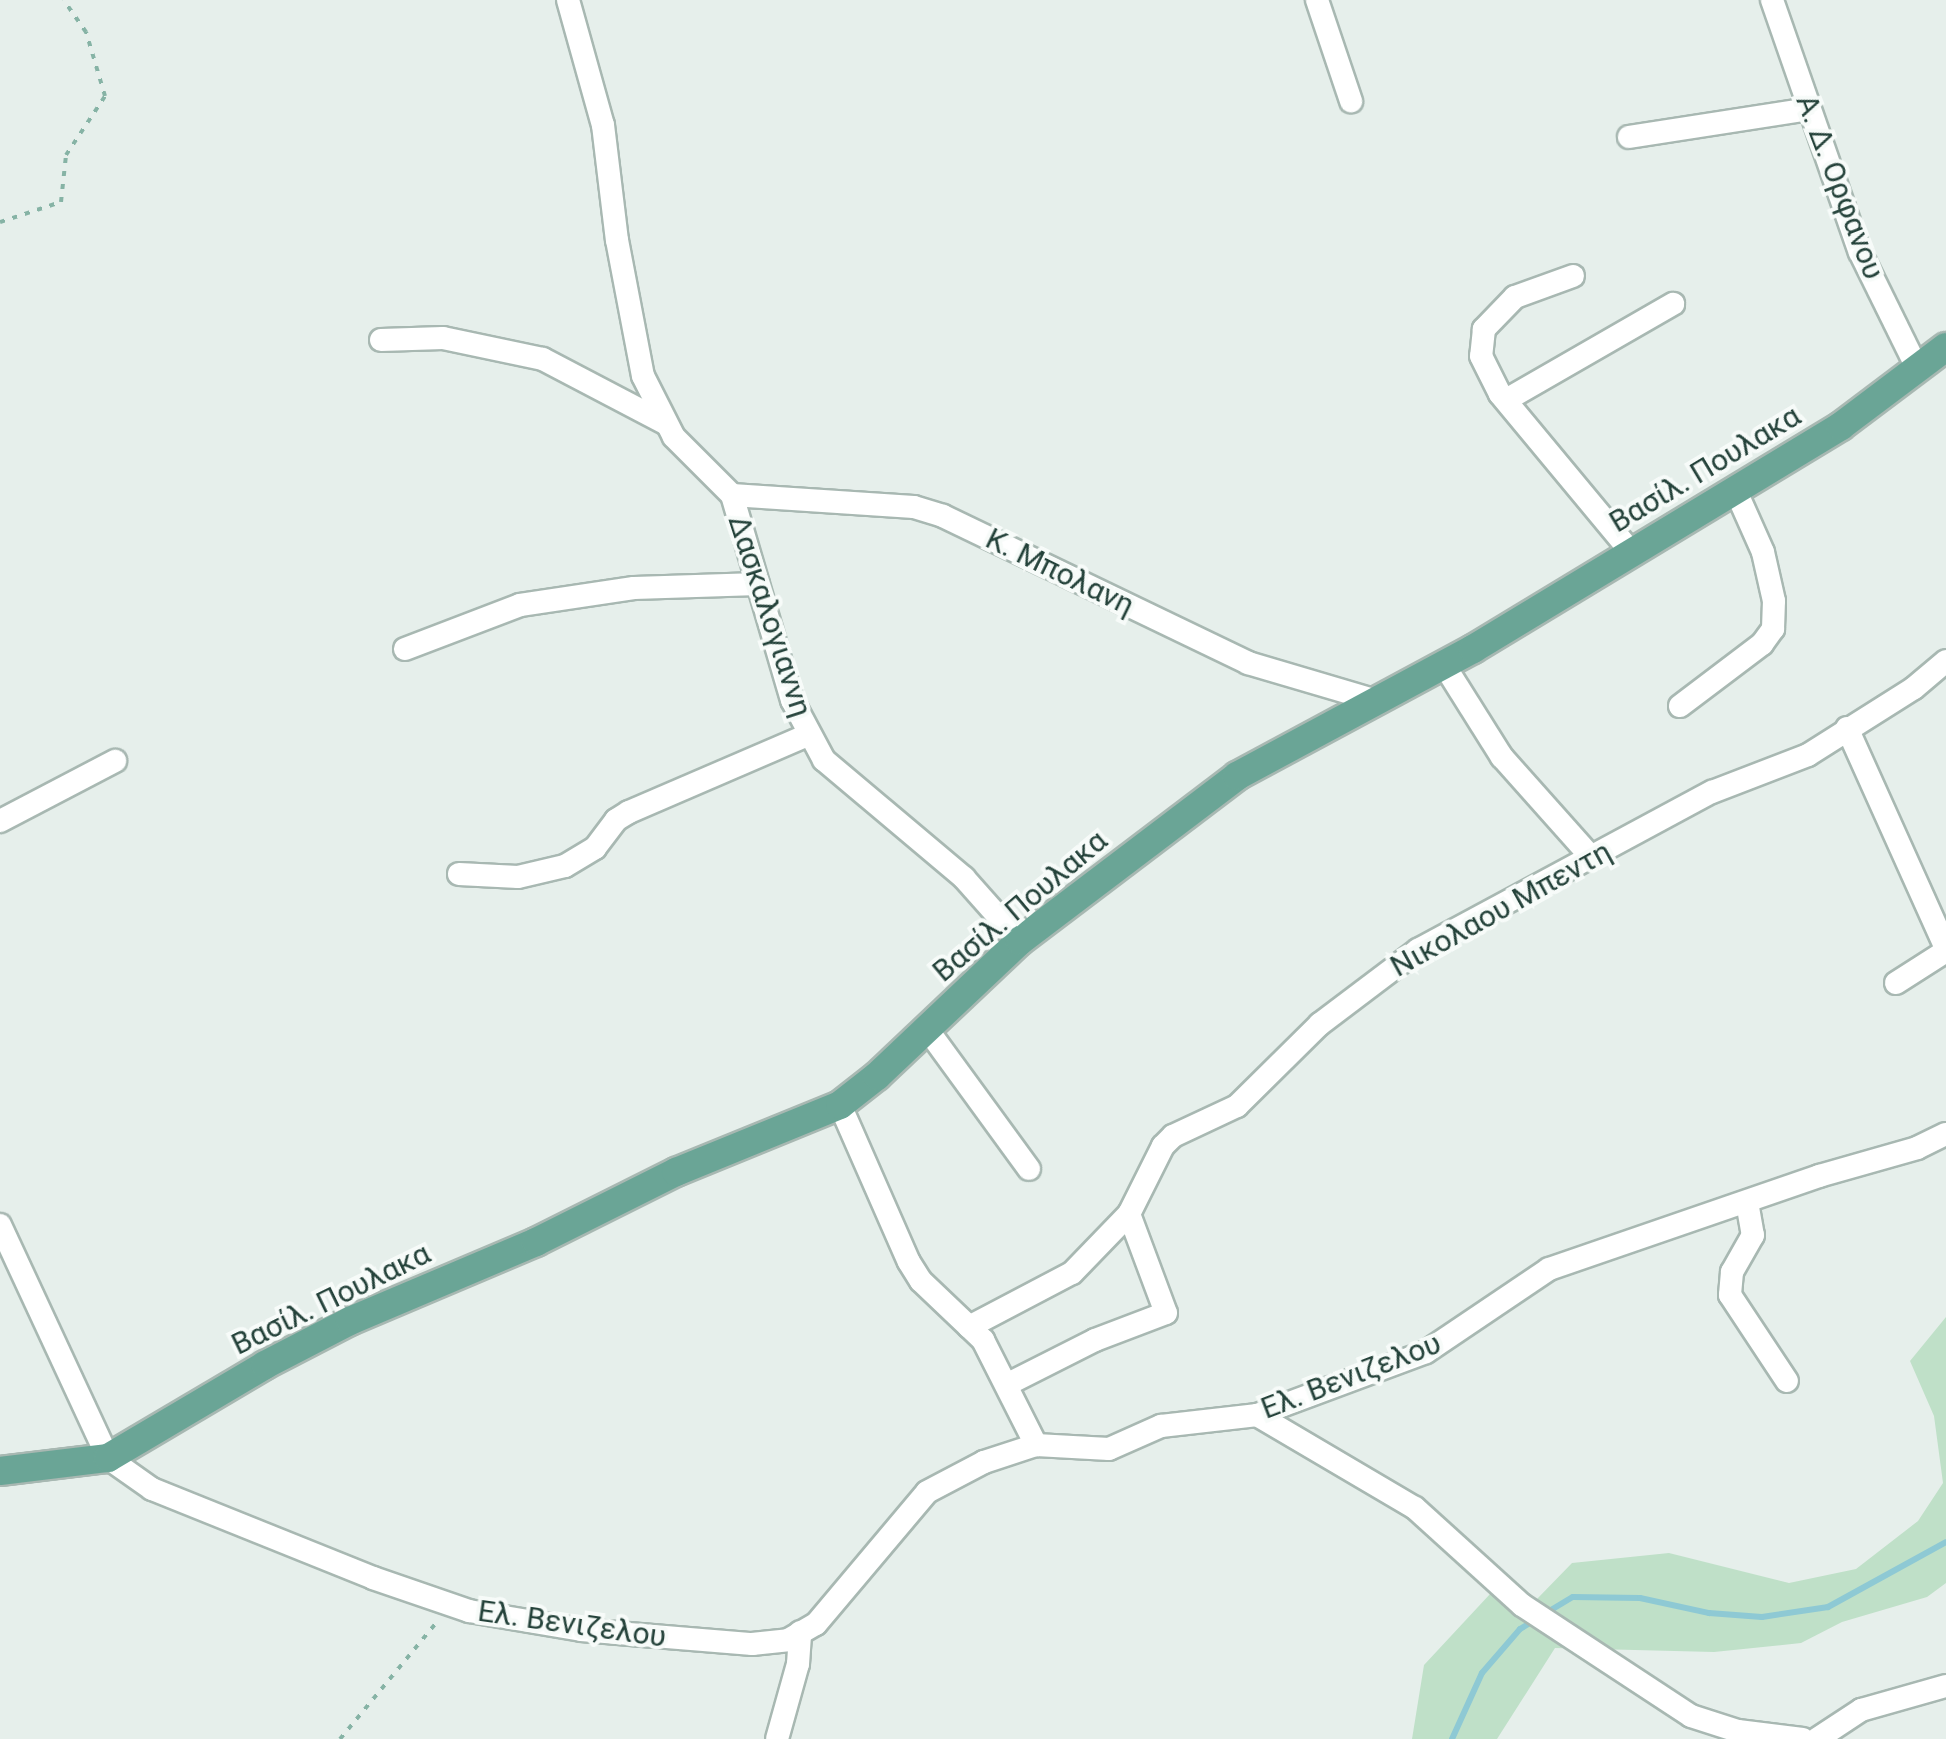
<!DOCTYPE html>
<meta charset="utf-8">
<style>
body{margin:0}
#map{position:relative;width:1946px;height:1739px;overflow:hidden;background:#e6efeb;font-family:Roboto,sans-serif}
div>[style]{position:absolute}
.green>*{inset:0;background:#bfe0c8}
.stream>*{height:6px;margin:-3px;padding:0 3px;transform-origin:3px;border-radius:3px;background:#8ec9d4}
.path>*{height:4px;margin-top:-2px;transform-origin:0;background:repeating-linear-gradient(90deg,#86b3a5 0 5px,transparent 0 13px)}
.roads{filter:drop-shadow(2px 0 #a8b8b2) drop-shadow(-2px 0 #a8b8b2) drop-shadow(0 2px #a8b8b2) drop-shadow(0 -2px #a8b8b2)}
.minor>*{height:22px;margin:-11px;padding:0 11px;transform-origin:11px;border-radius:11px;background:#fff}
.major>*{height:28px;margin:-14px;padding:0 14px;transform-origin:14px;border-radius:14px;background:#6aa596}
span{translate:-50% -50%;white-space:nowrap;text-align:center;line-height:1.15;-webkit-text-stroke:8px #f7fbf9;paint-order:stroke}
.street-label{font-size:30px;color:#24423a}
</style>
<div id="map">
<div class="green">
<div style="clip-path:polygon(1946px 1317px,1946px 1583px,1927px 1597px,1842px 1622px,1801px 1643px,1714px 1652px,1555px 1648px,1497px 1739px,1412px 1739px,1424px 1665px,1504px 1579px,1537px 1599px,1572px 1563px,1669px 1553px,1789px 1583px,1856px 1569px,1918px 1521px,1943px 1483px,1934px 1416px,1910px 1361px)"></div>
</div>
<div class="stream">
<div style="left:1546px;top:1613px;width:31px;rotate:-31deg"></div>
<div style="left:1573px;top:1597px;width:67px;rotate:0.9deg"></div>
<div style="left:1640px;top:1598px;width:71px;rotate:12.3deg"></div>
<div style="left:1709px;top:1613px;width:53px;rotate:4.3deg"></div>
<div style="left:1762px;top:1617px;width:67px;rotate:-8.6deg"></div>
<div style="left:1828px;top:1607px;width:135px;rotate:-28.8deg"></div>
<div style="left:1452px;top:1739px;width:72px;rotate:-65.6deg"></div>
<div style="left:1482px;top:1673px;width:58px;rotate:-49.2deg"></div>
<div style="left:1520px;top:1629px;width:17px;rotate:-31deg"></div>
</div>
<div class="path">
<div style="left:0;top:222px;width:64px;rotate:-18.2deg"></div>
<div style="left:61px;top:202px;width:47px;rotate:-83.9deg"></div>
<div style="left:66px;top:155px;width:71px;rotate:-56.5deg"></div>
<div style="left:105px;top:96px;width:67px;rotate:-106.5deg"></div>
<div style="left:86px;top:32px;width:39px;rotate:-125deg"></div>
<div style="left:340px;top:1739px;width:151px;rotate:-50.4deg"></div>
</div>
<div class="roads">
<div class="minor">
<div style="left:568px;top:0;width:130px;rotate:74.4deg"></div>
<div style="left:603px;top:125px;width:116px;rotate:83.1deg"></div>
<div style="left:617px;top:240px;width:138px;rotate:79.2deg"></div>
<div style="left:643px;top:376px;width:68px;rotate:63.1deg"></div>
<div style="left:674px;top:437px;width:82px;rotate:45deg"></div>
<div style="left:732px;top:495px;width:214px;rotate:73.7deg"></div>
<div style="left:792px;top:700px;width:68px;rotate:61.9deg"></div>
<div style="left:824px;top:760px;width:183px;rotate:40.1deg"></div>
<div style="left:964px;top:878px;width:84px;rotate:48.4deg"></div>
<div style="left:1317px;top:0;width:107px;rotate:71.4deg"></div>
<div style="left:1772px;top:0;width:267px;rotate:70.8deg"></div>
<div style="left:1860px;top:252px;width:131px;rotate:63.8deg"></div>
<div style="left:1629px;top:137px;width:182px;rotate:-8.8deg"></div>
<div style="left:1573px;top:276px;width:62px;rotate:160.1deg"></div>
<div style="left:1515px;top:297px;width:45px;rotate:134.1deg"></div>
<div style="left:1484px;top:329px;width:27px;rotate:96deg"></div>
<div style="left:1481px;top:356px;width:42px;rotate:63.4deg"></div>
<div style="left:1500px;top:394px;width:205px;rotate:50.3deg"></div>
<div style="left:381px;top:340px;width:62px;rotate:-1.8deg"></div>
<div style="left:443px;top:338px;width:102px;rotate:11.9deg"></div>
<div style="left:543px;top:359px;width:138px;rotate:27.7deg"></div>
<div style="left:1506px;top:400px;width:193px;rotate:-29.9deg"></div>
<div style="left:732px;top:495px;width:182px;rotate:3.8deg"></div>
<div style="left:914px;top:507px;width:30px;rotate:17deg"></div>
<div style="left:943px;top:516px;width:339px;rotate:25.7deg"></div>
<div style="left:1248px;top:663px;width:134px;rotate:16.4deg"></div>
<div style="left:405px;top:649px;width:123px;rotate:-20.9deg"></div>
<div style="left:520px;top:605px;width:115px;rotate:-8.5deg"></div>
<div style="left:634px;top:588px;width:124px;rotate:-1.8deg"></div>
<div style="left:1444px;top:665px;width:109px;rotate:57.8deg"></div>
<div style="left:1502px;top:757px;width:134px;rotate:48.3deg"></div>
<div style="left:1680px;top:706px;width:103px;rotate:-37.1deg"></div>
<div style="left:1762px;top:644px;width:19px;rotate:-54deg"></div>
<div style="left:1773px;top:629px;width:28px;rotate:-88deg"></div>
<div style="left:1774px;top:601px;width:50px;rotate:-102.7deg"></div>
<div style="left:1763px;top:552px;width:69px;rotate:-114deg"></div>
<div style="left:1847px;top:728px;width:241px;rotate:65.8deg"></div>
<div style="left:0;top:821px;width:130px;rotate:-27.6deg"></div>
<div style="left:459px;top:874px;width:59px;rotate:2.9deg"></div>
<div style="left:518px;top:877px;width:48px;rotate:-13.2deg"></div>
<div style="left:565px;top:866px;width:35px;rotate:-31deg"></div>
<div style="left:595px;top:848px;width:35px;rotate:-53deg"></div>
<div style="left:616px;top:820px;width:15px;rotate:-32deg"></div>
<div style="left:629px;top:812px;width:195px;rotate:-23.3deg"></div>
<div style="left:1896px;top:983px;width:59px;rotate:-32.6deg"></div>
<div style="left:927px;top:1029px;width:173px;rotate:53.9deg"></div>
<div style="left:840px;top:1105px;width:171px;rotate:66.3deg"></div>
<div style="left:909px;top:1262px;width:22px;rotate:58deg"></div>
<div style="left:921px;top:1281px;width:86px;rotate:43.6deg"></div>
<div style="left:983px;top:1340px;width:118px;rotate:63.2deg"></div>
<div style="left:1747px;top:1202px;width:34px;rotate:80deg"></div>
<div style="left:1753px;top:1235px;width:43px;rotate:119.6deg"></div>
<div style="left:1732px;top:1272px;width:23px;rotate:95deg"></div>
<div style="left:1730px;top:1295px;width:103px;rotate:56.5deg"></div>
<div style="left:0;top:1225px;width:257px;rotate:65.1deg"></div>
<div style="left:108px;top:1458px;width:54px;rotate:35.2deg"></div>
<div style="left:152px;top:1489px;width:238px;rotate:21.9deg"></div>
<div style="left:373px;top:1578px;width:102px;rotate:19deg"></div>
<div style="left:469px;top:1611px;width:114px;rotate:9.6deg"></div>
<div style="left:581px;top:1630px;width:172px;rotate:4.7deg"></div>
<div style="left:752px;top:1644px;width:36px;rotate:-6deg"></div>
<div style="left:788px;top:1640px;width:32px;rotate:-30deg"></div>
<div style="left:816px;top:1624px;width:172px;rotate:-49.9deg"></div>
<div style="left:927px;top:1492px;width:64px;rotate:-27.8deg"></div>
<div style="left:984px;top:1462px;width:55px;rotate:-18.1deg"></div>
<div style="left:1036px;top:1445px;width:73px;rotate:3.1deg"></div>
<div style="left:1109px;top:1449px;width:57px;rotate:-23.9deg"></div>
<div style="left:1161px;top:1426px;width:97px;rotate:-6.5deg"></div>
<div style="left:1257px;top:1415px;width:180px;rotate:-20.4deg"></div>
<div style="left:1426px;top:1352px;width:148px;rotate:-34deg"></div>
<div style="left:1549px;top:1269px;width:286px;rotate:-19deg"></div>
<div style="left:1819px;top:1176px;width:102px;rotate:-15.9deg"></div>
<div style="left:1917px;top:1148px;width:32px;rotate:-26deg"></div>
<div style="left:969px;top:1327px;width:116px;rotate:-27.7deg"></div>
<div style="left:1072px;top:1273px;width:82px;rotate:-46deg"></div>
<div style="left:1129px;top:1214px;width:76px;rotate:-63.4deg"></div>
<div style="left:1163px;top:1146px;width:14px;rotate:-45deg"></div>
<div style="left:1173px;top:1136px;width:71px;rotate:-25.1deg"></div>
<div style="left:1237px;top:1106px;width:117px;rotate:-44.7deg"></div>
<div style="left:1320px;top:1024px;width:123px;rotate:-37.1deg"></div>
<div style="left:1418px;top:950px;width:334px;rotate:-28.3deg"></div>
<div style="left:1712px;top:792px;width:103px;rotate:-21.1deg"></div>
<div style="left:1808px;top:755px;width:125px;rotate:-32.3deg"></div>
<div style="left:1914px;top:688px;width:42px;rotate:-40.2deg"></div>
<div style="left:1008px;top:1384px;width:97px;rotate:-26.8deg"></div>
<div style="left:1095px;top:1340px;width:76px;rotate:-20.8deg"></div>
<div style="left:1166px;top:1313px;width:106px;rotate:-110.5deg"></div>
<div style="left:1257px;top:1415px;width:183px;rotate:30.5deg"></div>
<div style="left:1415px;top:1508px;width:144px;rotate:42.2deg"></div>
<div style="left:1522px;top:1605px;width:202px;rotate:33.3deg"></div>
<div style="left:1691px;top:1716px;width:49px;rotate:17.7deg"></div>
<div style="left:1738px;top:1731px;width:65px;rotate:7deg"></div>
<div style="left:777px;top:1739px;width:78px;rotate:-74.4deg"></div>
<div style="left:798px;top:1664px;width:32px;rotate:-86deg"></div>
<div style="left:1817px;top:1739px;width:53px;rotate:-33.4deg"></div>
<div style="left:1861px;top:1710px;width:88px;rotate:-15.8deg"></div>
</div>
<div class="major">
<div style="left:0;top:1471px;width:109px;rotate:-6.9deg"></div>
<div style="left:108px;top:1458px;width:182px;rotate:-30.6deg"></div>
<div style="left:265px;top:1365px;width:96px;rotate:-27.4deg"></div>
<div style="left:350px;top:1321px;width:202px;rotate:-23deg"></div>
<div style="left:536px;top:1242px;width:157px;rotate:-26.6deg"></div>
<div style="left:676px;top:1172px;width:177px;rotate:-22.2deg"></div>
<div style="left:840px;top:1105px;width:47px;rotate:-38.1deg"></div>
<div style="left:877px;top:1076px;width:197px;rotate:-43.4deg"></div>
<div style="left:1020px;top:941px;width:273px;rotate:-37.2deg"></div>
<div style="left:1237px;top:776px;width:268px;rotate:-28.3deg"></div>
<div style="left:1473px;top:649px;width:430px;rotate:-31.2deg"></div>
<div style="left:1841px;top:426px;width:131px;rotate:-37deg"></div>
</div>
</div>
<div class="street-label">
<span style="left:1840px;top:187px;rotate:69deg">Α. Δ. Ορφανου</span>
<span style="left:1705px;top:469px;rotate:-31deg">Βασίλ. Πουλακα</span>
<span style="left:1060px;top:572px;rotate:26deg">Κ. Μπολανη</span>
<span style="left:770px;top:616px;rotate:72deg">Δασκαλογιαννη</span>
<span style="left:1020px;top:906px;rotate:-40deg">Βασίλ. Πουλακα</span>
<span style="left:1501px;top:909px;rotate:-29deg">Νικολαου Μπεντη</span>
<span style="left:331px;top:1299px;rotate:-26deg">Βασίλ. Πουλακα</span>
<span style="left:1351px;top:1376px;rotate:-21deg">Ελ. Βενιζελου</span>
<span style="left:572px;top:1624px;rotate:8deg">Ελ. Βενιζελου</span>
</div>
</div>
